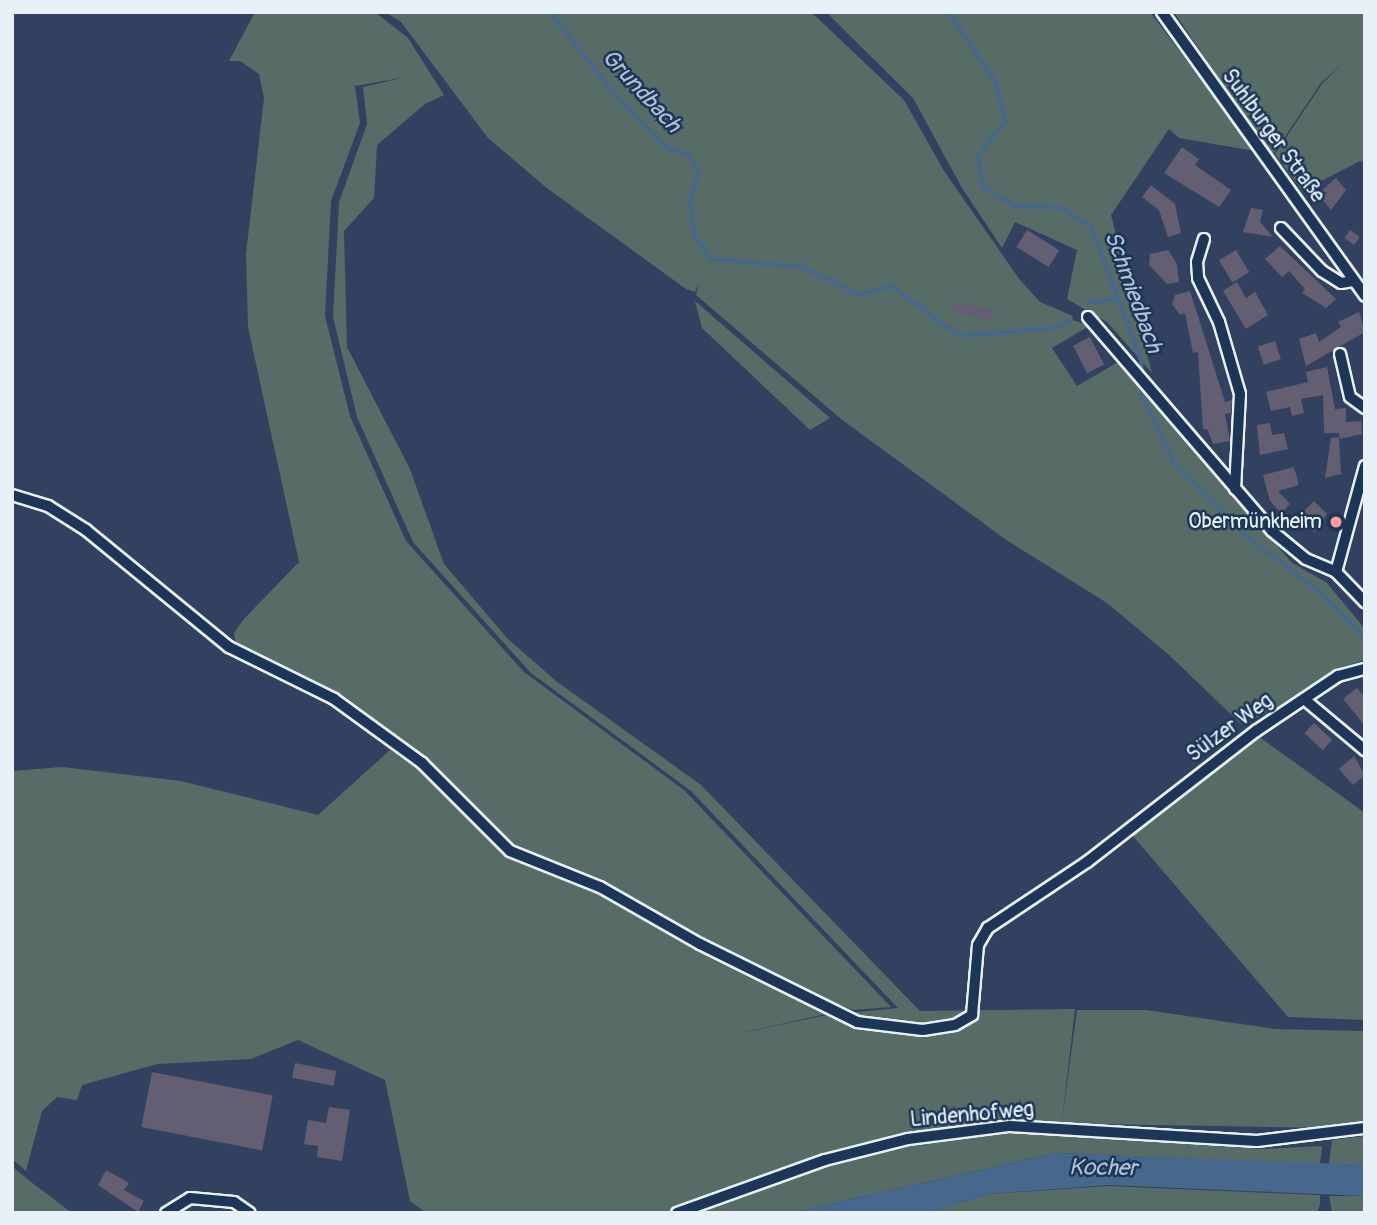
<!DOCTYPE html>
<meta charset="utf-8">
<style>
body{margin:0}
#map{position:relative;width:1377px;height:1225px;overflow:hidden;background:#32415f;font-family:Pangolin,sans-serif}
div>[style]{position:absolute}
.green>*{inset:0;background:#576c67}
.water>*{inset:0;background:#48678d}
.stream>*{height:3.5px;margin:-1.75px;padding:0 1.75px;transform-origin:1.75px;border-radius:1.75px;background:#48678d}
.building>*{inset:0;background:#635e71;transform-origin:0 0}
.roads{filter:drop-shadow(2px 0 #e8f1f8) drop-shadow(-2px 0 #e8f1f8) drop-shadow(0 2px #e8f1f8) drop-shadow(0 -2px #e8f1f8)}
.street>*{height:10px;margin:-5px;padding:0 5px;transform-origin:5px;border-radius:5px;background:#1d3557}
.dots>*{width:19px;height:19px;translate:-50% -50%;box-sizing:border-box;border:4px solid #1d3557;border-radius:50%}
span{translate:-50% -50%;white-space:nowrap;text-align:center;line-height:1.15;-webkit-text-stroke:5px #1d3557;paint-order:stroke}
.street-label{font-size:21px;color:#e8f1f8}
.poi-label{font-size:21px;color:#e8f1f8}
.right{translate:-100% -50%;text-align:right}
.water-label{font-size:23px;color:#b0c1d3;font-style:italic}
.frame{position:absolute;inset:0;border:14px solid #e8f1f8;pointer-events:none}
</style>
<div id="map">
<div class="green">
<div style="clip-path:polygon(255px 12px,375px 12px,408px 38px,444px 95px,425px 104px,377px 145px,374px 198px,344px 231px,347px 347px,410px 469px,444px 564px,507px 638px,556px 681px,701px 785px,920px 1011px,1075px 1009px,1062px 1122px,1077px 1010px,1146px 1010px,1275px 1029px,1365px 1031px,1365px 1123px,1327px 1128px,1100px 1124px,1061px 1128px,1060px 1135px,1263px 1149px,1322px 1146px,1320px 1164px,1055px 1153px,790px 1213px,426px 1213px,410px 1201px,385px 1080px,298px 1040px,251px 1059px,157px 1064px,82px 1085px,77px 1100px,57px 1097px,42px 1111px,26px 1171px,12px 1159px,12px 771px,62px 767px,181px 781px,318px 815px,390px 750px,424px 774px,511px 859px,598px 894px,648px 919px,686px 945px,826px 1014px,736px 1034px,827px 1015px,898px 1008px,691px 791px,531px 673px,413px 542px,357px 417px,333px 317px,339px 202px,367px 124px,363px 87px,406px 77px,355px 86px,360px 123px,331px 201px,325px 316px,350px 416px,406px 541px,524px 672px,684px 790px,891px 1007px,853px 1010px,804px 992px,514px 848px,426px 760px,337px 696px,236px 644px,234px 633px,243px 620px,299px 562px,248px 327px,246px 254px,264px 98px,259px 74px,240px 61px,229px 61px)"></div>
<div style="clip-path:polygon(385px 12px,811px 12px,904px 100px,944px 171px,1020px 280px,1040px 302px,1073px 316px,1062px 327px,1073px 320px,1089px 326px,1052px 348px,1077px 386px,1120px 361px,1291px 562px,1327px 583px,1365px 629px,1365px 660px,1336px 669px,1276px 709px,1241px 724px,1168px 654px,1107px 603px,1005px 539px,841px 419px,696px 295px,699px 282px,695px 292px,686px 289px,548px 189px,488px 138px,401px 22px)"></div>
<div style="clip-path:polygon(826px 12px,1150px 12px,1255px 151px,1179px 138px,1169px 129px,1111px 215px,1152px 373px,1107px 322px,1067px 299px,1077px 250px,1015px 222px,1002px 248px,962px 188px,913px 98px)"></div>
<div style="clip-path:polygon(1174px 12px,1365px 12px,1365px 163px,1360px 161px,1302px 191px,1275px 154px,1322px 84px,1342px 64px,1321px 83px,1274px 153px,1268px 152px)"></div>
<div style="clip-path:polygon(695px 301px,830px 418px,810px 430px,702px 328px)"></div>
<div style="clip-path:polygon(1258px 736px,1365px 813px,1365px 1020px,1288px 1017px,1132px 835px)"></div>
<div style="clip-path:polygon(1365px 1136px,1365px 1165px,1329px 1164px,1332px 1140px)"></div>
<div style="clip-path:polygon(12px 1166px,31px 1182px,72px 1213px,12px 1213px)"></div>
<div style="clip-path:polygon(1108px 1186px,1320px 1195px,1320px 1204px,1317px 1213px,925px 1213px,989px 1194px)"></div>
<div style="clip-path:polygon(1329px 1196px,1365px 1196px,1365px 1213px,1332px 1212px)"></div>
</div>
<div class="water">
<div style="clip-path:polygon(1055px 1153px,1365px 1165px,1365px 1196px,1108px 1185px,989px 1194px,925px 1213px,790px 1213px)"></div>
</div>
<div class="stream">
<div style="left:550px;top:12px;width:112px;rotate:51.5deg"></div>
<div style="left:620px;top:100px;width:67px;rotate:45.6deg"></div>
<div style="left:667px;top:148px;width:22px;rotate:18deg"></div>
<div style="left:688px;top:155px;width:20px;rotate:57deg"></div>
<div style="left:699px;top:172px;width:30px;rotate:107deg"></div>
<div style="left:690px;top:201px;width:35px;rotate:82deg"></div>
<div style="left:695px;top:236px;width:28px;rotate:55deg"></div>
<div style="left:711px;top:259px;width:92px;rotate:5deg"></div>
<div style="left:803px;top:267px;width:64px;rotate:26.2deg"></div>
<div style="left:860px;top:295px;width:33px;rotate:-16deg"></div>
<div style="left:892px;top:286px;width:84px;rotate:36.7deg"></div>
<div style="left:959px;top:336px;width:97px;rotate:-4.7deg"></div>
<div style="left:1056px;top:328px;width:17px;rotate:-28deg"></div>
<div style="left:949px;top:12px;width:84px;rotate:56.1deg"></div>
<div style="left:996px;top:82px;width:40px;rotate:75.6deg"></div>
<div style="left:1006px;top:121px;width:46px;rotate:127.9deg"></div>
<div style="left:978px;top:157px;width:31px;rotate:79deg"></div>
<div style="left:984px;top:187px;width:36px;rotate:32deg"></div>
<div style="left:1014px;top:206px;width:48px;rotate:2.4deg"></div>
<div style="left:1062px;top:208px;width:36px;rotate:32deg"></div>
<div style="left:1092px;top:227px;width:144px;rotate:69.7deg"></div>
<div style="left:1142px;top:362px;width:14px;rotate:90deg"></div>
<div style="left:1089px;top:303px;width:29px;rotate:-8deg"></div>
<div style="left:1142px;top:383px;width:12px;rotate:90deg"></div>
<div style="left:1142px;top:395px;width:76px;rotate:64.4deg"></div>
<div style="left:1175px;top:464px;width:102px;rotate:45deg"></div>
<div style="left:1247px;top:536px;width:91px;rotate:37.4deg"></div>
<div style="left:1319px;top:591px;width:66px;rotate:45.6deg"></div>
</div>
<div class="building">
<div style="clip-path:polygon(1182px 147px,1199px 159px,1195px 165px,1231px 190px,1219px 207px,1164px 173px)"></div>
<div style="clip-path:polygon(1336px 178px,1346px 190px,1331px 210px,1318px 194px)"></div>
<div style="clip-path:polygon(1151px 185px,1175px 204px,1181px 233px,1168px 237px,1159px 210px,1142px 197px)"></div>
<div style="clip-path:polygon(1251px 208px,1263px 210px,1260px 222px,1273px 237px,1243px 232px)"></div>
<div style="left:1027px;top:230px;width:38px;height:20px;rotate:32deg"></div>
<div style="left:1350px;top:230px;width:12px;height:10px;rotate:35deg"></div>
<div style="clip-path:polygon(1280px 246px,1336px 299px,1326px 308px,1302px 293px,1305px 289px,1289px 271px,1282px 277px,1265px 259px)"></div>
<div style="clip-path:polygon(1168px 250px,1177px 264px,1179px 282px,1167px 284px,1149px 265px,1150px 254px)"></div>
<div style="left:1236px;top:250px;width:26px;height:20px;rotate:59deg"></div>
<div style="clip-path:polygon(1237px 282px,1246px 298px,1255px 292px,1268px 315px,1246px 329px,1223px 291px)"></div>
<div style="clip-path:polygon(1190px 291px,1225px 402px,1232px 400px,1231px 413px,1225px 414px,1230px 441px,1213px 444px,1208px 430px,1203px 429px,1198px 352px,1193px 353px,1185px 313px,1180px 315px,1172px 304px,1175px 295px)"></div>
<div style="left:955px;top:301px;width:40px;height:11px;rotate:13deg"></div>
<div style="clip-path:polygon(1359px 312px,1365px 332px,1306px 366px,1299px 339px,1316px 333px,1319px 342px,1341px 327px,1338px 322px)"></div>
<div style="left:1090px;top:337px;width:31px;height:19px;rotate:63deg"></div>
<div style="left:1275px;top:341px;width:19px;height:18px;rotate:72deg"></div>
<div style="clip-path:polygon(1327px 367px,1335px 409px,1346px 408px,1346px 422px,1361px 421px,1362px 434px,1340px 439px,1339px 433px,1324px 433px,1323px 395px,1301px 399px,1304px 413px,1292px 416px,1290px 407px,1271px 411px,1266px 392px,1308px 382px,1306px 372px)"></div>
<div style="clip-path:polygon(1270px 423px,1272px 435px,1284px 433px,1288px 449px,1260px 455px,1257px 425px)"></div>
<div style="clip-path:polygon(1339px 437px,1341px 474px,1325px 478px,1331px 438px)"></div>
<div style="clip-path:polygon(1294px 467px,1299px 485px,1278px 491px,1290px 504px,1281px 513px,1270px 501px,1263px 475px)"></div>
<div style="clip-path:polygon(1314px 501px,1327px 514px,1314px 532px,1299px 516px)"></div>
<div style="clip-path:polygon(1357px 688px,1365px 697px,1365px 726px,1343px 699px)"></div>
<div style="left:1314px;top:723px;width:25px;height:14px;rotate:43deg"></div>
<div style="clip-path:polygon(1354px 756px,1365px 775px,1353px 785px,1339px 769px)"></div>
<div style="left:295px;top:1063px;width:42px;height:15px;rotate:11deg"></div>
<div style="left:152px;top:1072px;width:123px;height:56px;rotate:11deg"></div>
<div style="clip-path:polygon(329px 1107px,350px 1110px,342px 1161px,317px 1157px,318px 1146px,304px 1144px,308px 1120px,326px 1123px)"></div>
<div style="clip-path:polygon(106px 1170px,129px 1183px,124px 1190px,144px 1201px,138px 1212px,98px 1185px)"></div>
</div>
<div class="roads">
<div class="street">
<div style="left:1162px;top:12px;width:349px;rotate:54.4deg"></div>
<div style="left:1281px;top:228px;width:59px;rotate:46.4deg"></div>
<div style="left:1322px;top:271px;width:22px;rotate:32deg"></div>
<div style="left:1341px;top:283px;width:12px;rotate:-9deg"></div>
<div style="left:1204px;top:239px;width:24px;rotate:107deg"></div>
<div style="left:1197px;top:262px;width:16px;rotate:86deg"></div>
<div style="left:1198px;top:278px;width:49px;rotate:64.5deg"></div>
<div style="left:1219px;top:322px;width:75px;rotate:73.7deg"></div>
<div style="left:1240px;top:394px;width:95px;rotate:93deg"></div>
<div style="left:1088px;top:317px;width:282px;rotate:49.3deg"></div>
<div style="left:1272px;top:531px;width:44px;rotate:39.5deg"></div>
<div style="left:1306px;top:559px;width:33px;rotate:23deg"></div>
<div style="left:1340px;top:354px;width:44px;rotate:76.9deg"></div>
<div style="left:1350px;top:397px;width:19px;rotate:36deg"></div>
<div style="left:1365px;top:466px;width:110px;rotate:105.3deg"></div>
<div style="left:1336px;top:572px;width:42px;rotate:46deg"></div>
<div style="left:12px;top:495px;width:38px;rotate:17deg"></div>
<div style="left:48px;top:506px;width:45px;rotate:32.3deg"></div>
<div style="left:86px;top:530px;width:185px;rotate:39.3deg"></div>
<div style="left:229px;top:647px;width:117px;rotate:26.3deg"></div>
<div style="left:334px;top:699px;width:109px;rotate:36deg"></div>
<div style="left:422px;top:763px;width:124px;rotate:45deg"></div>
<div style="left:510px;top:851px;width:97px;rotate:21.8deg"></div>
<div style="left:600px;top:887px;width:115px;rotate:29.7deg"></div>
<div style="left:700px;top:944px;width:175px;rotate:26.4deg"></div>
<div style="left:857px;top:1022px;width:66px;rotate:6.9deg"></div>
<div style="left:923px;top:1030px;width:32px;rotate:-9deg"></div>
<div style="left:955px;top:1025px;width:20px;rotate:-30deg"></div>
<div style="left:972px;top:1015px;width:70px;rotate:-85.1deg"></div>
<div style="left:978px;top:945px;width:20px;rotate:-60deg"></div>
<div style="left:988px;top:928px;width:119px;rotate:-33.7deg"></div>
<div style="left:1087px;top:862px;width:214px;rotate:-37.8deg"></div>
<div style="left:1256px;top:731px;width:99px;rotate:-33.9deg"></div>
<div style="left:1338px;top:676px;width:28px;rotate:-15deg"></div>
<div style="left:1304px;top:699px;width:80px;rotate:39.9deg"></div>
<div style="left:166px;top:1213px;width:28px;rotate:-32deg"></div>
<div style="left:190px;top:1198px;width:44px;rotate:5.2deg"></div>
<div style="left:234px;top:1202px;width:19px;rotate:35deg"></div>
<div style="left:677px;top:1213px;width:157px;rotate:-19.7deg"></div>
<div style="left:825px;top:1160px;width:86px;rotate:-14.2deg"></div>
<div style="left:908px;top:1139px;width:103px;rotate:-7.3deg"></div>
<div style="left:1010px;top:1126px;width:247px;rotate:3.5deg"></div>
<div style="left:1257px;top:1141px;width:109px;rotate:-6.9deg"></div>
</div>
</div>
<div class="dots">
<div style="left:1336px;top:522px;background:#ff9aa2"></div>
</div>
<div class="street-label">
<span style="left:1273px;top:136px;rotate:54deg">Suhlburger Straße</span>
<span style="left:1230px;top:728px;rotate:-36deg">Sülzer Weg</span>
<span style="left:972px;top:1115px;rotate:-5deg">Lindenhofweg</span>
</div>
<div class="poi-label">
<span class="right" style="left:1322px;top:522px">Obermünkheim</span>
</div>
<div class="water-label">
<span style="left:641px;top:91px;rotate:47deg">Grundbach</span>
<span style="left:1133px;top:292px;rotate:70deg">Schmiedbach</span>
<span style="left:1103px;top:1168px;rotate:1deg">Kocher</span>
</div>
<div class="frame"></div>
</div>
